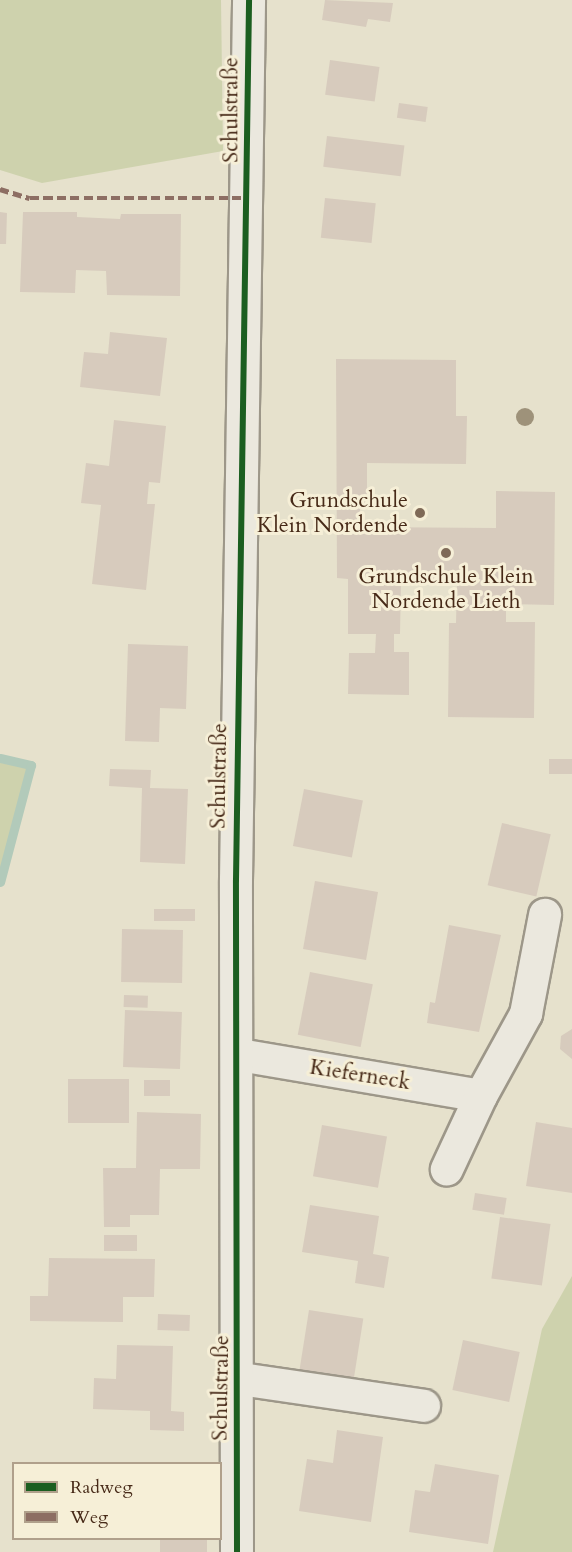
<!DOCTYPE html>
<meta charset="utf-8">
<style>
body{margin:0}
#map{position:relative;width:572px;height:1552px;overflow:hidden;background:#e6e1cc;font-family:Cardo,serif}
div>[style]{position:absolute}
.green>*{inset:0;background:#ced2ad}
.stream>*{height:9px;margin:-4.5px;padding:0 4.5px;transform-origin:4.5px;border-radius:4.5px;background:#b2caba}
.building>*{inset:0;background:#d7cbbd;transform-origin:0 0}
.roads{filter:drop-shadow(2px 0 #9d9789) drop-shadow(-2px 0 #9d9789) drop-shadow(0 2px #9d9789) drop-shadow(0 -2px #9d9789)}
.minor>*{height:32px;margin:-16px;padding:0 16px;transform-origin:16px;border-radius:16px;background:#ebe8de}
.quiet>*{height:4.5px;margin-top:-2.25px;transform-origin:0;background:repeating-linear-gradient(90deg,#8d6e63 0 9px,transparent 0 13.5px)}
.cycleway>*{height:6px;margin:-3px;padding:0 3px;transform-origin:3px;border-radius:3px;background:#1b5e20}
.trees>*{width:18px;height:18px;margin:-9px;border-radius:50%;background:#9e927a}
.dots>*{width:16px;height:16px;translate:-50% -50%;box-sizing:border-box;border:3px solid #f6efd7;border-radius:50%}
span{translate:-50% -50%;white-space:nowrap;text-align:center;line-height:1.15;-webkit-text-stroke:6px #f6efd7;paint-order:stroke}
.street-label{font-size:22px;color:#472a18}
.poi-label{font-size:22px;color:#472a18}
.right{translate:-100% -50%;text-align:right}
.legend{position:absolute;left:12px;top:1462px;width:210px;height:78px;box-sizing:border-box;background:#f6efd7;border:2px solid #b0a08b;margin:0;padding:8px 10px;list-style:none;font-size:18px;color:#472a18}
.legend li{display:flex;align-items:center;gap:12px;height:30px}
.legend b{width:30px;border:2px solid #b0a08b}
</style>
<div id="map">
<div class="green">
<div style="clip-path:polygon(0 0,221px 0,223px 151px,42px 183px,0 170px)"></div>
<div style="clip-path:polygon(0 761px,28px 766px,0 870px)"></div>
<div style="clip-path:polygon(572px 1276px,572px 1552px,493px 1552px,542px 1329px)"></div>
</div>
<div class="stream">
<div style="left:0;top:758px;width:32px;rotate:13deg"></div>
<div style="left:31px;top:765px;width:121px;rotate:104.8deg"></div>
</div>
<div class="building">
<div style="clip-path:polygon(325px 0,393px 3px,390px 22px,368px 19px,366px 27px,322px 20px)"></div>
<div style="left:330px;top:60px;width:50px;height:35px;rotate:8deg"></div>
<div style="left:399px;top:103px;width:29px;height:15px;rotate:8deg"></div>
<div style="left:327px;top:136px;width:78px;height:31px;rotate:7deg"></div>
<div style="left:325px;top:198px;width:51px;height:40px;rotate:6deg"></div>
<div style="clip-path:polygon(0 212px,7px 213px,6px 244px,0 244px)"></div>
<div style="clip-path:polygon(23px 212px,77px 212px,77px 217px,120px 219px,121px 214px,181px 214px,180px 296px,107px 295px,106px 271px,76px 270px,75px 293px,20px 292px)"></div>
<div style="clip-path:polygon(110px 332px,167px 338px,160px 396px,80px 387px,84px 352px,108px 354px)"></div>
<div style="clip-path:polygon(336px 359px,456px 360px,456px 416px,467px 416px,466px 464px,367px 463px,367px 503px,360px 503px,360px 527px,496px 528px,496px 491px,555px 492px,554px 605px,506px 604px,506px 622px,535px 622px,534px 718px,448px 717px,449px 623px,456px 623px,457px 583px,401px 582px,400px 634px,394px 634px,394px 652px,409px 652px,409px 695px,348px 694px,349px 653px,375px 653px,376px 634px,348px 634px,348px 579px,337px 578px)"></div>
<div style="clip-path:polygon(114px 420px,166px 426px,160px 483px,149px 482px,147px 504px,155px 504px,146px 590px,92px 584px,101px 505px,81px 503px,86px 463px,109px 466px)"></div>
<div style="clip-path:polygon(128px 644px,188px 646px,186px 709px,160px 708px,159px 742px,125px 741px)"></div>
<div style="left:549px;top:759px;width:23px;height:15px"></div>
<div style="clip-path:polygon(110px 769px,151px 770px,150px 788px,188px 789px,185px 864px,140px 862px,142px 788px,109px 786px)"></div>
<div style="left:304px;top:789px;width:60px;height:58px;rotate:11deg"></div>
<div style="left:502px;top:823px;width:50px;height:64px;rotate:13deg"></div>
<div style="left:315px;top:881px;width:64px;height:69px;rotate:10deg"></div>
<div style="left:154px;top:909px;width:41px;height:12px"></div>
<div style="clip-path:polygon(449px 925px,501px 935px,479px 1032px,427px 1023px,430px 1002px,435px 1003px)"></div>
<div style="left:122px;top:929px;width:61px;height:53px;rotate:1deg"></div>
<div style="left:310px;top:972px;width:64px;height:64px;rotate:11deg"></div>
<div style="left:124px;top:995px;width:24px;height:12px;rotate:2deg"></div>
<div style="left:125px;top:1010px;width:57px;height:57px;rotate:2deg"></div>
<div style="clip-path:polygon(572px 1029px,572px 1059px,560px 1049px,561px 1036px)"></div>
<div style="left:68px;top:1079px;width:61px;height:44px"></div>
<div style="left:144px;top:1080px;width:26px;height:16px"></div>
<div style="clip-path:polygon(137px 1112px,201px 1114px,200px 1169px,160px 1169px,159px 1215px,130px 1215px,130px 1227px,104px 1227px,103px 1168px,136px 1168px)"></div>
<div style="clip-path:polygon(536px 1122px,572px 1128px,572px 1193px,526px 1186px)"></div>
<div style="left:322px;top:1125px;width:66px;height:52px;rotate:10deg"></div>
<div style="left:475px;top:1193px;width:32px;height:17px;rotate:9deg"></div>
<div style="clip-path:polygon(310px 1205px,379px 1216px,373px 1254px,389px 1257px,384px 1288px,355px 1283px,358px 1261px,302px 1252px)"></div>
<div style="left:500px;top:1217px;width:51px;height:62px;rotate:8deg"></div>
<div style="left:104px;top:1235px;width:33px;height:16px"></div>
<div style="clip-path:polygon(49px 1258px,155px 1259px,154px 1297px,123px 1297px,123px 1322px,30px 1321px,30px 1296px,48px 1296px)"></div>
<div style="left:309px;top:1310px;width:55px;height:64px;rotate:9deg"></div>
<div style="left:158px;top:1314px;width:32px;height:16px;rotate:2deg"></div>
<div style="left:463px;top:1340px;width:58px;height:51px;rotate:12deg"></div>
<div style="clip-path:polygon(117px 1345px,173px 1346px,171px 1411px,184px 1412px,184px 1431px,150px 1430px,150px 1411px,93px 1409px,94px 1378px,116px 1379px)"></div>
<div style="clip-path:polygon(337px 1430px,383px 1437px,371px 1522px,299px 1511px,307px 1459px,333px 1463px)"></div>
<div style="clip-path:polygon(435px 1464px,499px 1475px,488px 1544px,409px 1532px,415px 1490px,430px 1492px)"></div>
<div style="left:160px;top:1538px;width:47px;height:14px"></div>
</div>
<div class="roads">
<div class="minor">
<div style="left:239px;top:1055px;width:245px;rotate:9.6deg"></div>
<div style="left:481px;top:1096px;width:81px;rotate:115deg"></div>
<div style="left:481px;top:1096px;width:94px;rotate:-61.2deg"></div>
<div style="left:526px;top:1014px;width:101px;rotate:-79.1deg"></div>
<div style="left:240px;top:1379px;width:186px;rotate:8.3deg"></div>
<div style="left:237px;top:1552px;width:672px;rotate:-90.09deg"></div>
<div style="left:236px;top:880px;width:880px;rotate:-89.15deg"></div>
</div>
</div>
<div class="quiet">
<div style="left:0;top:189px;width:31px;rotate:17deg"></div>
<div style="left:30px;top:198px;width:219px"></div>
</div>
<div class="cycleway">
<div style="left:237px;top:1552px;width:672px;rotate:-90.09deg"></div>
<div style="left:236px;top:880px;width:880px;rotate:-89.15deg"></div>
</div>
<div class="trees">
<div style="left:525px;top:417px"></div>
</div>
<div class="dots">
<div style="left:420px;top:513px;background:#7f6a57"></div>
<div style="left:446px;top:553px;background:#7f6a57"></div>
</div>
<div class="street-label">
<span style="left:231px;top:110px;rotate:-90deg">Schulstraße</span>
<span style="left:219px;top:776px;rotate:-89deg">Schulstraße</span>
<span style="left:360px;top:1075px;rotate:9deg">Kieferneck</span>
<span style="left:221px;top:1388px;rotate:-89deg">Schulstraße</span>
</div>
<div class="poi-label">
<span class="right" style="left:408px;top:513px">Grundschule<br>Klein Nordende</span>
<span style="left:446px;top:589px">Grundschule Klein<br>Nordende Lieth</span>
</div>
<ul class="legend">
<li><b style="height:8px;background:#1b5e20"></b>Radweg</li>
<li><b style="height:8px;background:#8d6e63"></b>Weg</li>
</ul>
</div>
